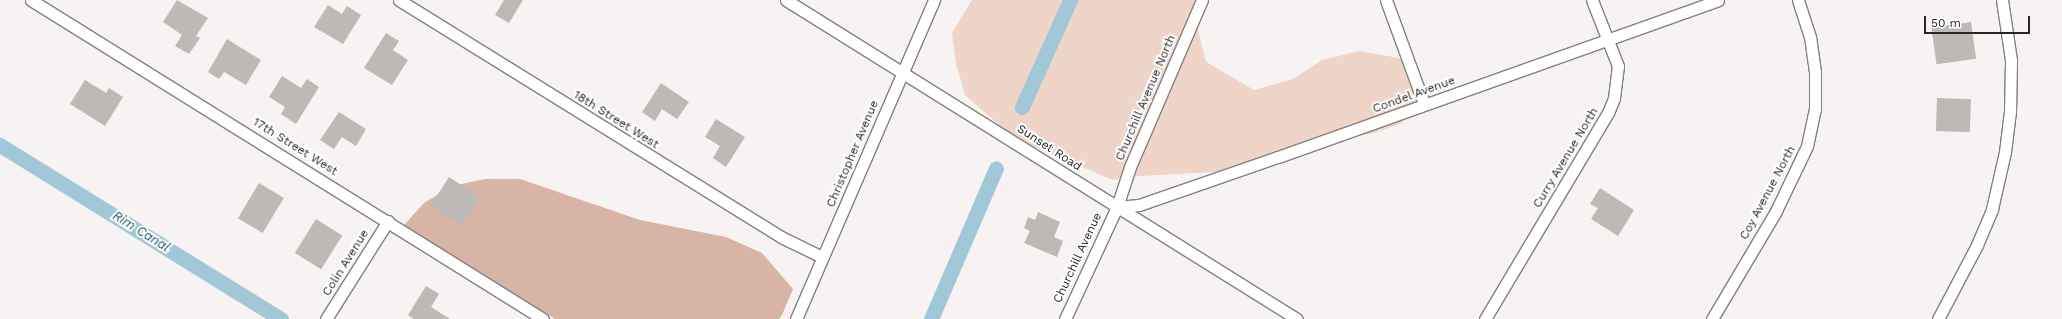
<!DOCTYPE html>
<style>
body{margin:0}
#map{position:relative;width:2062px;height:319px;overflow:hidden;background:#f7f3f2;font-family:"Work Sans",sans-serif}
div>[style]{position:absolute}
.green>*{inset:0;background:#efd4c8}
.forest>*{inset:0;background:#d7b4a5}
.canal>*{height:15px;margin:-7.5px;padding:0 7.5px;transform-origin:7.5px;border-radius:7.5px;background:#a2c8d7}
.building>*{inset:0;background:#bcb9b7;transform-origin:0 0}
.roads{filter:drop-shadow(1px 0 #83807f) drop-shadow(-1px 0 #83807f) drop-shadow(0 1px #83807f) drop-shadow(0 -1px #83807f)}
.street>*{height:11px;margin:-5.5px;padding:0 5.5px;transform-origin:5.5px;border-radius:5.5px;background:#fff}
span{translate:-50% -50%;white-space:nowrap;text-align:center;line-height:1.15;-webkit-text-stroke:4px #fff;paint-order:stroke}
.street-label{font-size:12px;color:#272625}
.water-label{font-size:13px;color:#194d5e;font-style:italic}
.scale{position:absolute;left:1924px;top:16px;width:106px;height:18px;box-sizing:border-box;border:2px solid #272625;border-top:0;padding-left:5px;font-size:12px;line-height:14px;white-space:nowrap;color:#272625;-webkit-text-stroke:3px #fff;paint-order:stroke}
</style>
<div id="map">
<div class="green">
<div style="clip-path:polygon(972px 0,1200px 0,1198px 30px,1206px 62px,1254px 90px,1293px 79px,1322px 60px,1359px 51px,1399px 58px,1413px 76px,1419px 102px,1402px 123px,1375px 133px,1321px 141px,1289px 161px,1235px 171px,1139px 176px,1113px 180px,1028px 144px,1004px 129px,965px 95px,956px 64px,952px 33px)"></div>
</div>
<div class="forest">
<div style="clip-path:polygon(485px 179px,520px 179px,640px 220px,726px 237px,762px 253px,793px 289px,782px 315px,779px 319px,555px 319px,404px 225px,424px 203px,452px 186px)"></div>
</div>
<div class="canal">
<div style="left:1022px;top:107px;width:117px;rotate:-65.8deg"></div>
<div style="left:0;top:145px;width:331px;rotate:31.8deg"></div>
<div style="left:931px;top:319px;width:164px;rotate:-66.7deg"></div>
</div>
<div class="building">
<div style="clip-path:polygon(177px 0,208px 18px,196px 36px,200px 38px,189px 54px,175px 46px,182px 35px,163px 22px)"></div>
<div style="clip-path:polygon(504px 0,523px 0,509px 23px,495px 15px)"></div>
<div style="clip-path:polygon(328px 5px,342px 14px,347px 6px,361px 15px,343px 44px,314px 27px)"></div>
<div style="left:1971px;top:22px;width:37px;height:40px;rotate:82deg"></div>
<div style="clip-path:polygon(386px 33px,399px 41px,393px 50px,408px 60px,392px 85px,364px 68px)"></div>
<div style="clip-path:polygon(227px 39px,261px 60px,246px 85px,224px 72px,219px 79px,208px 72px)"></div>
<div style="clip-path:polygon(282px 76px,301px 88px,307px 79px,319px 87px,296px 124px,281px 114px,285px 107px,269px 97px)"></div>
<div style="clip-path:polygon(85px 80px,106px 93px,109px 88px,123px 97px,105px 126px,70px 104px)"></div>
<div style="clip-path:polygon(661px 83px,689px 102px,677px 119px,662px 109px,655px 121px,642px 112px)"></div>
<div style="left:1937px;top:98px;width:34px;height:33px;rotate:2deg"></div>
<div style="clip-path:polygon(339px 112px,366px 129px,356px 146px,342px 137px,334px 149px,320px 140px)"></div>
<div style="clip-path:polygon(716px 119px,745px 137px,726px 167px,713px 158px,720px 146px,705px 137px)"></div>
<div style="left:449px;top:177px;width:37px;height:34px;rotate:33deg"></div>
<div style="left:259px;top:183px;width:29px;height:41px;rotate:31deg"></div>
<div style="clip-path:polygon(1600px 188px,1634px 210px,1618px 236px,1591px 219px,1598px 208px,1590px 204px)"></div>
<div style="clip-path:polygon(1038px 212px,1060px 222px,1054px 237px,1063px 241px,1057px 257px,1024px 243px,1030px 231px,1024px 228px,1028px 217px,1035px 220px)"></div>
<div style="left:316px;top:219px;width:31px;height:40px;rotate:32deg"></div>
<div style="clip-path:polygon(426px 286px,439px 294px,431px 307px,450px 319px,414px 319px,408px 315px)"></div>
</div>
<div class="roads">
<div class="street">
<div style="left:31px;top:0;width:603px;rotate:31.92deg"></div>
<div style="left:399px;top:0;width:450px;rotate:31.8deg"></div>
<div style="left:781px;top:237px;width:46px;rotate:26deg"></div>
<div style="left:786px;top:0;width:602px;rotate:31.98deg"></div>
<div style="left:1386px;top:0;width:111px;rotate:69.9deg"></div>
<div style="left:1117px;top:207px;width:22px;rotate:-5deg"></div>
<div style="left:1139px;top:205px;width:147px;rotate:-19.1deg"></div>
<div style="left:1278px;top:157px;width:467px;rotate:-19.6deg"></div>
<div style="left:326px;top:319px;width:116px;rotate:-57.7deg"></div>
<div style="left:796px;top:319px;width:348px;rotate:-66.6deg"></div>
<div style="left:1065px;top:319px;width:123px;rotate:-65.1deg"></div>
<div style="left:1117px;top:207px;width:42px;rotate:-72deg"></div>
<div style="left:1130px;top:167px;width:182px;rotate:-66.7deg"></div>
<div style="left:1485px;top:319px;width:240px;rotate:-59.2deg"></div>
<div style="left:1608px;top:113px;width:16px;rotate:-68deg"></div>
<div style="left:1614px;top:98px;width:32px;rotate:-83deg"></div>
<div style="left:1618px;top:66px;width:71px;rotate:-111.5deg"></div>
<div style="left:1712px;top:319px;width:126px;rotate:-59.3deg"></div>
<div style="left:1776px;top:211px;width:72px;rotate:-64.5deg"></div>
<div style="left:1807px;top:146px;width:38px;rotate:-78deg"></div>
<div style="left:1815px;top:109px;width:37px;rotate:-90deg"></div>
<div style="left:1815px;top:72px;width:35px;rotate:-98deg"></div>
<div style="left:1810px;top:37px;width:39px;rotate:-108deg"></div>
<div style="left:1938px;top:319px;width:84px;rotate:-62.2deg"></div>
<div style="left:1977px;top:245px;width:39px;rotate:-67deg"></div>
<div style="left:1992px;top:209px;width:58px;rotate:-77.2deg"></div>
<div style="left:2005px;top:152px;width:39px;rotate:-83deg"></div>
<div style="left:2010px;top:113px;width:53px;rotate:-88.9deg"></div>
<div style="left:2011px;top:60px;width:61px;rotate:-98.5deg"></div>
</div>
</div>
<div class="street-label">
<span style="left:1414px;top:95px;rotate:-20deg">Condel Avenue</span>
<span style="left:1146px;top:98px;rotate:-67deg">Churchill Avenue North</span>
<span style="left:616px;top:120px;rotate:32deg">18th Street West</span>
<span style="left:295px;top:147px;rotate:32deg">17th Street West</span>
<span style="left:1049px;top:148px;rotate:33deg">Sunset Road</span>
<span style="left:853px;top:154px;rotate:-67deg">Christopher Avenue</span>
<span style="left:1566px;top:158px;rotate:-59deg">Curry Avenue North</span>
<span style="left:1768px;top:193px;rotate:-62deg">Coy Avenue North</span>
<span style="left:1078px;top:258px;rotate:-65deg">Churchill Avenue</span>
<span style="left:346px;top:263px;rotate:-58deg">Colin Avenue</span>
</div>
<div class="water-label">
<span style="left:141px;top:232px;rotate:32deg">Rim Canal</span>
</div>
<div class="scale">50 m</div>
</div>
